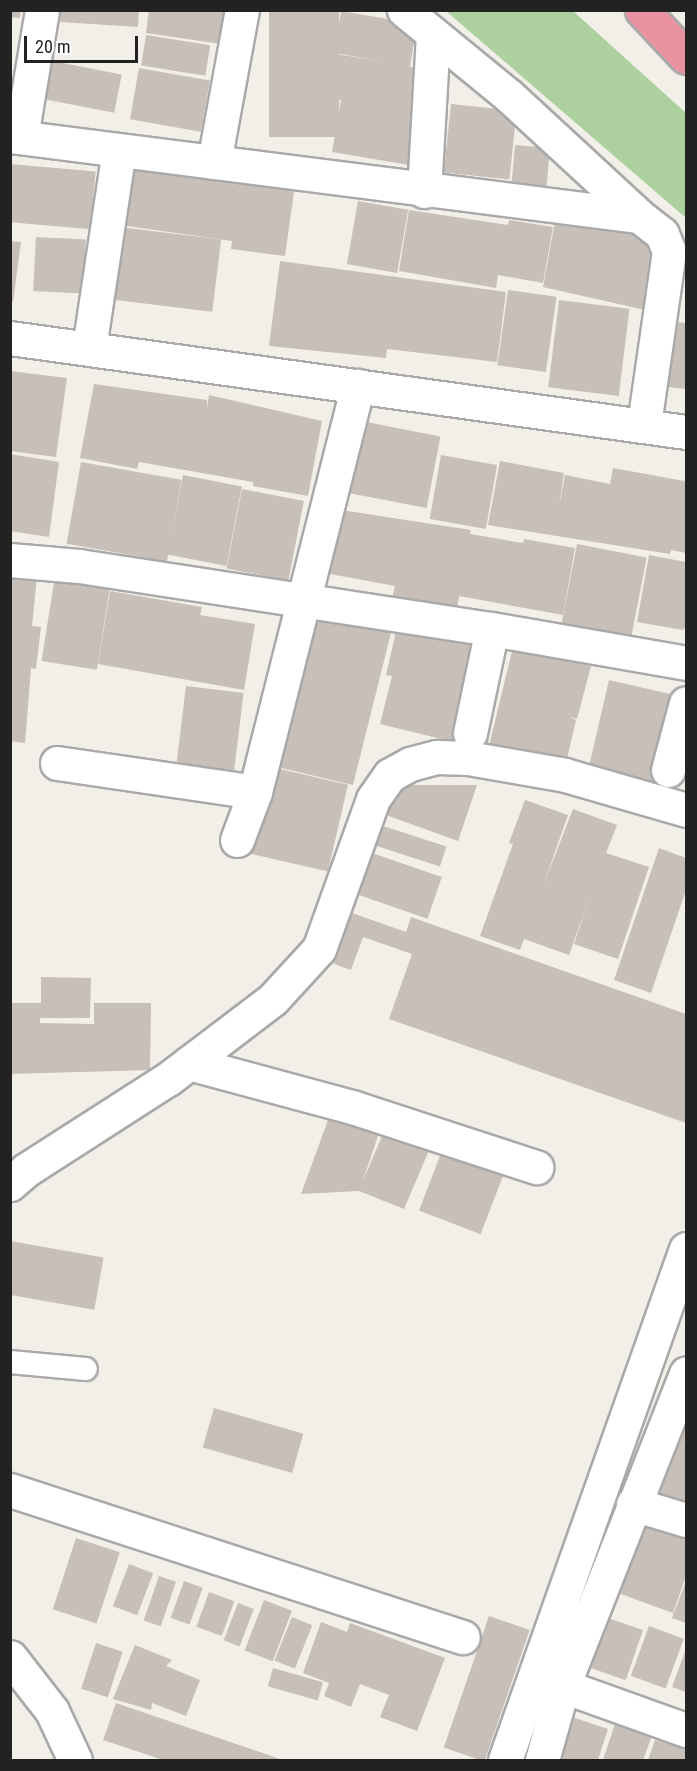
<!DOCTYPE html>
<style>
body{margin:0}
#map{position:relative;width:697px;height:1771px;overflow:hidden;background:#f2efe9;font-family:"Roboto Condensed",sans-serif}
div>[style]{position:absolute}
.forest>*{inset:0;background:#add19e}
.building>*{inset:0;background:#c7bfb8;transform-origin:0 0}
.roads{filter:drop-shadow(2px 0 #a9a9a9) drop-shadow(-2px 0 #a9a9a9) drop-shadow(0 2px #a9a9a9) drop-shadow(0 -2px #a9a9a9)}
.service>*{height:22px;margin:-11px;padding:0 11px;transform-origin:11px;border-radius:11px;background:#fff}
.minor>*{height:33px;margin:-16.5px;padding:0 16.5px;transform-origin:16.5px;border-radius:16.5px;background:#fff}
.motorway>*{height:33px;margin:-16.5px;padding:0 16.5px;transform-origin:16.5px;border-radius:16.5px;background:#e892a2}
span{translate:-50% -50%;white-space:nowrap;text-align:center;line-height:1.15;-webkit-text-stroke:5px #fff;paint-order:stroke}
.frame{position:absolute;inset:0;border:12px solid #222;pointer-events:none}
.scale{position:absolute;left:24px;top:36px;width:114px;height:27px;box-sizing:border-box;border:3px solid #222;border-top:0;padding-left:8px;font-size:18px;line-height:21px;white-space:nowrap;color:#222;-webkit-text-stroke:4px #fff;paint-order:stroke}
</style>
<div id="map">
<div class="forest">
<div style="clip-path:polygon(446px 11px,573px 11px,686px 113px,686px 218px)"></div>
</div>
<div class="building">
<div style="clip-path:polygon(10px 10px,21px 10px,20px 18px,10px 17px)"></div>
<div style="clip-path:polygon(61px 10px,139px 10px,138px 27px,60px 22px)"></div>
<div style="clip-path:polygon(149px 10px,227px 10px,221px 44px,146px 33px)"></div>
<div style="left:269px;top:10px;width:70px;height:127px"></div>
<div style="clip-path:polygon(341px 11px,417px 24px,410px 67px,421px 68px,409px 165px,332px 152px,341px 100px,327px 97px,335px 54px,382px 61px,334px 53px)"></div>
<div style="left:146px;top:35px;width:65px;height:31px;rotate:9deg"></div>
<div style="left:52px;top:61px;width:71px;height:39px;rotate:11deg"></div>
<div style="left:139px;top:68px;width:72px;height:52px;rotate:10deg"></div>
<div style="left:451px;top:104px;width:66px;height:69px;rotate:6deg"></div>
<div style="left:515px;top:145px;width:35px;height:41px;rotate:5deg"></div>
<div style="clip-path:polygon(129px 161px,295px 185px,285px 256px,231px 249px,232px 241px,120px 225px)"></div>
<div style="left:10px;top:164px;width:86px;height:58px;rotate:5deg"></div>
<div style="left:358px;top:201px;width:51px;height:64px;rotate:10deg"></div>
<div style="clip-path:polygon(409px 210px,508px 225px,509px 220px,553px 227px,543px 283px,498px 275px,496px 288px,399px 271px)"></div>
<div style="clip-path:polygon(557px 210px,608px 220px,606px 230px,657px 239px,645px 310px,543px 287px)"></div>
<div style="left:112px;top:226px;width:110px;height:73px;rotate:7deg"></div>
<div style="left:36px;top:237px;width:50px;height:54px;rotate:3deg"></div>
<div style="clip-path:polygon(10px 241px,21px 242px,13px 302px,10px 302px)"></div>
<div style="clip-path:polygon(280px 261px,506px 292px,497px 362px,387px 349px,386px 358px,269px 346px)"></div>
<div style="left:508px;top:290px;width:49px;height:76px;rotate:8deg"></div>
<div style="left:559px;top:300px;width:71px;height:88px;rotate:7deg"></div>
<div style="clip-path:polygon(676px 322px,686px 323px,686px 389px,668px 387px)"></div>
<div style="clip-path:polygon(10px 371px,67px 378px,56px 457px,10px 451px)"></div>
<div style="clip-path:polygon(94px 384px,207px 400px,207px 408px,209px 395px,322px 421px,308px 496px,253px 486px,253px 482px,139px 462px,137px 469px,80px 458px)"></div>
<div style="left:361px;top:421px;width:81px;height:73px;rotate:11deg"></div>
<div style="clip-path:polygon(10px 454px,59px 462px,49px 537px,10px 531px)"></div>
<div style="left:441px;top:455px;width:57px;height:65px;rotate:10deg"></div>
<div style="clip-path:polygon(500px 461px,564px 473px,559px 507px,565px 475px,610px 484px,613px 468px,684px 481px,686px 478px,686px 553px,671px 550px,670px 554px,488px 525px)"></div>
<div style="left:81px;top:462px;width:102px;height:83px;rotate:10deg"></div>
<div style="left:183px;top:475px;width:60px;height:81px;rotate:11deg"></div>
<div style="left:242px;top:489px;width:63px;height:81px;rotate:11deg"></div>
<div style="clip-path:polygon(341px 510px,471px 530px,470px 534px,523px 543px,524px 539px,575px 548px,563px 615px,459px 596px,457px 610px,392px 598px,395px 586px,330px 574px)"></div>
<div style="left:577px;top:544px;width:71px;height:86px;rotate:11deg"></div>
<div style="clip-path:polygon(649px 555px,686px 562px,686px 627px,683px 630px,637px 622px)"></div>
<div style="clip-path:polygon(10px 573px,37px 576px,32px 626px,41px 627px,36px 669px,31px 668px,25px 743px,10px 741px)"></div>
<div style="left:55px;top:576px;width:56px;height:86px;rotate:9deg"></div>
<div style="clip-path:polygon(110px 591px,202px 607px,200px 615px,255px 624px,244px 690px,98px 664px)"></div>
<div style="clip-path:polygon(312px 614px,391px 633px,353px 785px,277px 767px,302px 682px,295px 680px)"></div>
<div style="clip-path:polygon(397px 627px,484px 647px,466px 694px,454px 742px,380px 724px,392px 676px,386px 675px)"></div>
<div style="clip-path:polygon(513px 647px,591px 666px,577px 719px,569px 717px,576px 720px,565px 768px,488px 750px)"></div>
<div style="left:609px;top:680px;width:67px;height:96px;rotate:13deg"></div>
<div style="left:186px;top:686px;width:58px;height:89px;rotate:7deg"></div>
<div style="left:271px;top:767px;width:79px;height:89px;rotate:13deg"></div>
<div style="clip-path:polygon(394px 785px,477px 785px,458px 841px,383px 814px)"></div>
<div style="clip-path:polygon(525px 800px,568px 815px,543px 886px,573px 809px,617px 825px,606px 853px,649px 867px,618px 959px,574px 944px,589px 899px,569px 955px,524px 939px,520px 950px,480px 936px,513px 844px,509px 843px)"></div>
<div style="left:377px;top:824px;width:73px;height:21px;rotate:18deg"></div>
<div style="clip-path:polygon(659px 848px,686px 858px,686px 890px,651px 993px,614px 980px)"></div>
<div style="left:369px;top:852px;width:77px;height:44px;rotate:19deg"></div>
<div style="clip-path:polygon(352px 913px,406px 932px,411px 917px,686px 1014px,686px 1123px,389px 1019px,412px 954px,363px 937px,351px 970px,334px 964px)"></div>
<div style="clip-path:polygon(41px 977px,91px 978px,90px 1018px,40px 1018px,40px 1023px,94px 1024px,94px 1003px,151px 1003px,150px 1070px,10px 1074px,10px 1003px,41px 1003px)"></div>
<div style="clip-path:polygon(332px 1109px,381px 1127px,362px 1183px,385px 1129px,430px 1148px,404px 1209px,359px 1191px,301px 1194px)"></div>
<div style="left:443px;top:1148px;width:66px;height:67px;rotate:21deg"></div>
<div style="left:10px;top:1241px;width:95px;height:53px;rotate:10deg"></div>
<div style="left:214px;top:1408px;width:93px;height:41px;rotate:16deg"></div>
<div style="clip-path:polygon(677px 1421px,686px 1423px,686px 1501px,656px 1493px)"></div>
<div style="clip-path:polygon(645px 1518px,686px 1533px,686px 1576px,673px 1613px,618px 1593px)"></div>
<div style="left:76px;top:1538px;width:46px;height:75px;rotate:18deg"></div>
<div style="left:129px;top:1564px;width:26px;height:45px;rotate:21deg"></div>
<div style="left:159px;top:1576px;width:18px;height:47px;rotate:19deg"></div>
<div style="left:184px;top:1581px;width:20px;height:39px;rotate:20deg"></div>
<div style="clip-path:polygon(686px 1581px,686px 1623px,672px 1618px)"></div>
<div style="left:209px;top:1592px;width:27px;height:37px;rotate:20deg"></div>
<div style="left:264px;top:1600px;width:30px;height:54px;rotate:21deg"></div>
<div style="left:238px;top:1603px;width:17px;height:40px;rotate:21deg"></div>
<div style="left:489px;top:1616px;width:43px;height:139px;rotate:19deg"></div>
<div style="left:292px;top:1617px;width:22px;height:47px;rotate:22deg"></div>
<div style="left:608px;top:1618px;width:37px;height:53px;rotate:19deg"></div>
<div style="clip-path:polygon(321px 1622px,347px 1632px,350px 1623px,445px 1658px,417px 1731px,380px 1717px,389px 1695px,360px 1684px,351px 1707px,324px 1696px,329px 1683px,303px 1673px)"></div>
<div style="left:649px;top:1626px;width:37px;height:53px;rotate:20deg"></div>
<div style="left:96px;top:1643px;width:28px;height:48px;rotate:18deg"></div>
<div style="clip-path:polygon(135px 1645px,172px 1660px,166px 1666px,200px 1680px,186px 1716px,152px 1703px,151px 1710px,113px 1699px)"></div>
<div style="clip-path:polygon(686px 1649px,686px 1692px,672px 1687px)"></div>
<div style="left:273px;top:1668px;width:52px;height:19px;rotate:16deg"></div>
<div style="clip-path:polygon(116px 1703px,283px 1760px,163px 1760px,103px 1740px)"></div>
<div style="clip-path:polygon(572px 1717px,608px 1729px,598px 1760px,557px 1760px)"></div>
<div style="clip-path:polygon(615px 1724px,652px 1736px,643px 1760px,603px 1760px)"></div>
<div style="clip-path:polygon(655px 1740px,686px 1750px,686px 1760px,648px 1760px)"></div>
</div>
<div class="roads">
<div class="service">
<div style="left:10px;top:1362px;width:76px;rotate:5.3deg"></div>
</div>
<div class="minor">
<div style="left:404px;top:10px;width:134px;rotate:39.3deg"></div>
<div style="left:508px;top:95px;width:178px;rotate:42.7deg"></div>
<div style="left:10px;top:136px;width:634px;rotate:7.25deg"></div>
<div style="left:639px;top:216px;width:29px;rotate:38deg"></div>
<div style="left:662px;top:234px;width:18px;rotate:68deg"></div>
<div style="left:669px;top:251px;width:175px;rotate:98.2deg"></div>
<div style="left:21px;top:137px;width:129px;rotate:-80.6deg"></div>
<div style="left:214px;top:162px;width:155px;rotate:-79.6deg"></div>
<div style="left:424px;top:191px;width:157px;rotate:-86.7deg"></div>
<div style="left:10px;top:338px;width:683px;rotate:7.92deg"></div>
<div style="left:89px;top:348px;width:200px;rotate:-81.4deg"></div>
<div style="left:10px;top:560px;width:69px;rotate:5deg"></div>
<div style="left:79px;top:566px;width:418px;rotate:8.7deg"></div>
<div style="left:492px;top:629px;width:197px;rotate:9.9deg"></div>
<div style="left:470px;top:733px;width:106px;rotate:-78.1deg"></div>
<div style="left:57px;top:763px;width:200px;rotate:8.3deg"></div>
<div style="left:668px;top:770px;width:69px;rotate:-75deg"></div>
<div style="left:237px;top:840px;width:51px;rotate:-69.4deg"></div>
<div style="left:255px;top:792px;width:419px;rotate:-75.8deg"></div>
<div style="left:189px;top:1063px;width:169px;rotate:15.1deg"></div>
<div style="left:352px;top:1107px;width:194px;rotate:18.1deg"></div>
<div style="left:10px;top:1184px;width:21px;rotate:-41deg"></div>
<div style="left:26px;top:1170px;width:169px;rotate:-32.7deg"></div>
<div style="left:168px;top:1079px;width:132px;rotate:-37.3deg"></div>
<div style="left:273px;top:999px;width:68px;rotate:-47.4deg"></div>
<div style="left:319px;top:949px;width:159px;rotate:-70.2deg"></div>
<div style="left:373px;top:799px;width:29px;rotate:-55deg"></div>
<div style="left:390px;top:775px;width:23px;rotate:-29deg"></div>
<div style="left:410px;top:764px;width:28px;rotate:-15deg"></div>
<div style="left:437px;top:757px;width:31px;rotate:2deg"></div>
<div style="left:468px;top:758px;width:98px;rotate:9.9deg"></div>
<div style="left:565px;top:775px;width:126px;rotate:16.1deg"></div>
<div style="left:10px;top:1490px;width:476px;rotate:18deg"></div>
<div style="left:633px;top:1504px;width:55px;rotate:16.8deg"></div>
<div style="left:10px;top:1657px;width:68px;rotate:52.1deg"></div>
<div style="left:52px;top:1711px;width:54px;rotate:64.9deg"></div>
<div style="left:563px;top:1686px;width:131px;rotate:19.7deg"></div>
<div style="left:505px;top:1760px;width:542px;rotate:-70.5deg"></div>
<div style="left:542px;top:1760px;width:77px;rotate:-74.2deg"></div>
<div style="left:563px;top:1686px;width:336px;rotate:-68.5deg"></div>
</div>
<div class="motorway">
<div style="left:642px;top:10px;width:64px;rotate:46.9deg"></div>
</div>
</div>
<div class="frame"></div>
<div class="scale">20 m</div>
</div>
